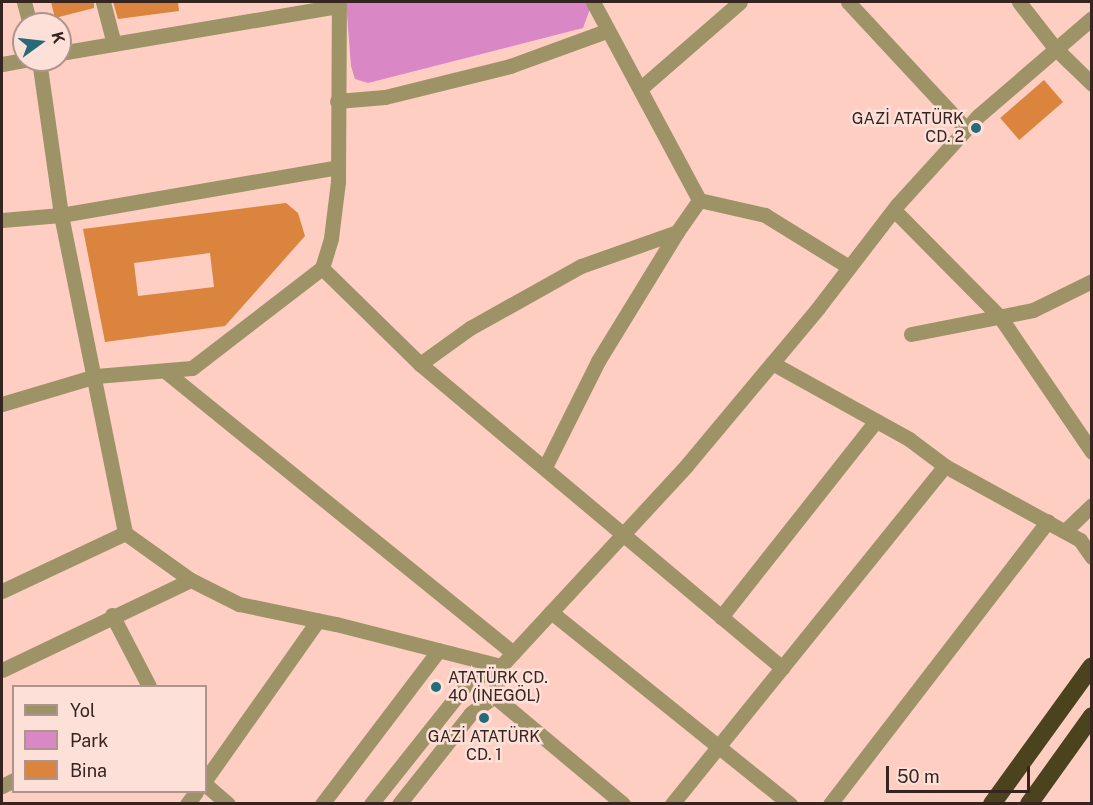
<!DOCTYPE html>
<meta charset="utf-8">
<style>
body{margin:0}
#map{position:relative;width:1093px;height:805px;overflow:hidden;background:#fdcec1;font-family:"Public Sans",sans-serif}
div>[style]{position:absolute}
.green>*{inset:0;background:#da87c6}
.building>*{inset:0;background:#db843d;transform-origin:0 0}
.minor>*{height:15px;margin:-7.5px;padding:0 7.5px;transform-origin:7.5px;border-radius:7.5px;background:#9d9367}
.highway>*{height:18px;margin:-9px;padding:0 9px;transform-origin:9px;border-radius:9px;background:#4b421e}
.dots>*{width:16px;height:16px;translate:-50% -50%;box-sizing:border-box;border:3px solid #fde0d8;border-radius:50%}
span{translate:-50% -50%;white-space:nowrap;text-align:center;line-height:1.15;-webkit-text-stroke:5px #fde0d8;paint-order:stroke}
.poi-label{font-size:16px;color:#35241f}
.right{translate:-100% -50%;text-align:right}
.left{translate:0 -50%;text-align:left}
.frame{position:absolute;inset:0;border:3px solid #35241f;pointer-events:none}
.legend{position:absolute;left:12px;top:685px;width:195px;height:108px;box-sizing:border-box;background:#fde0d8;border:2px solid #ad958e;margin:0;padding:8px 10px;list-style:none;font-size:18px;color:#35241f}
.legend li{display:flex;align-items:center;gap:12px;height:30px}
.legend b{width:30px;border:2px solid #ad958e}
.north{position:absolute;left:12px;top:12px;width:60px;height:60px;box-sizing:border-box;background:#fde0d8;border:2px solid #ad958e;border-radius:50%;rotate:75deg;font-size:16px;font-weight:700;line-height:24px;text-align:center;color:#35241f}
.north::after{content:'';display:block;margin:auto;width:21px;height:27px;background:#276b7b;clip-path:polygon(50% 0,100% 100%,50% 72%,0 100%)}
.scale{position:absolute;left:886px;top:766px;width:144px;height:27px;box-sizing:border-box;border:3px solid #35241f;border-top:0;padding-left:8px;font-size:18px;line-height:21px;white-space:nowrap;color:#35241f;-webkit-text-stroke:4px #fde0d8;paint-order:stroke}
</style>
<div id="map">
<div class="green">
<div style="clip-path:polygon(346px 2px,589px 2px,591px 6px,583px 28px,368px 83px,355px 79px,351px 66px)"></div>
</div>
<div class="building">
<div style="clip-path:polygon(51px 2px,94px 2px,94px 8px,55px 18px)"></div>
<div style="clip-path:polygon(113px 2px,178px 2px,179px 11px,118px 19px)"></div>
<div style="left:1044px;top:80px;width:29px;height:58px;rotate:49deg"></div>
<div style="clip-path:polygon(evenodd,286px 203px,298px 213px,305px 236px,225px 326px,105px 342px,83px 229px,286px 203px,210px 253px,214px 287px,138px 296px,134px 263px,210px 253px)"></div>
</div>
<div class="minor">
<div style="left:24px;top:2px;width:23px;rotate:75deg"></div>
<div style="left:103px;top:2px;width:43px;rotate:75.3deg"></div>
<div style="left:593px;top:2px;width:225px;rotate:61.8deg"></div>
<div style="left:699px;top:200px;width:68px;rotate:12.8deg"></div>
<div style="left:765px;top:215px;width:99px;rotate:31.8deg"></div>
<div style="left:848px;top:2px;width:173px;rotate:47.1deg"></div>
<div style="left:1019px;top:2px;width:57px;rotate:52.1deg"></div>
<div style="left:1054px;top:47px;width:53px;rotate:44.2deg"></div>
<div style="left:60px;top:53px;width:283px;rotate:-9.6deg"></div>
<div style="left:39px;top:60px;width:157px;rotate:81.9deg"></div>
<div style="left:61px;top:215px;width:324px;rotate:78.6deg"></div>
<div style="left:125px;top:533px;width:81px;rotate:35.5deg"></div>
<div style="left:191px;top:580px;width:54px;rotate:26.6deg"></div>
<div style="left:239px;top:604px;width:99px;rotate:11.7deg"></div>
<div style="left:336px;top:624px;width:170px;rotate:14.3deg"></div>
<div style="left:2px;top:64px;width:22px;rotate:-10deg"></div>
<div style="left:641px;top:88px;width:131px;rotate:-41deg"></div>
<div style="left:337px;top:101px;width:48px;rotate:-4.8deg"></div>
<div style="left:385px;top:97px;width:129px;rotate:-13.9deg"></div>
<div style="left:510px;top:66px;width:102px;rotate:-20deg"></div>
<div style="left:894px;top:210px;width:151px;rotate:45.3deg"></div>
<div style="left:1000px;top:317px;width:163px;rotate:55.7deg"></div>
<div style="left:2px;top:220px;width:59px;rotate:-4.8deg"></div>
<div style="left:61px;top:215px;width:281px;rotate:-9.8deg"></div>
<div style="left:322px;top:268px;width:137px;rotate:44.4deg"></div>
<div style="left:420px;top:364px;width:473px;rotate:40deg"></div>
<div style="left:911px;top:334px;width:124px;rotate:-11.1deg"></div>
<div style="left:1033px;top:310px;width:66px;rotate:-26.2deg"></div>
<div style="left:772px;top:363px;width:157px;rotate:29deg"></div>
<div style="left:909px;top:439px;width:45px;rotate:36.9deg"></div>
<div style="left:945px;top:466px;width:154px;rotate:28.7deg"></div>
<div style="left:1080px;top:540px;width:21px;rotate:55deg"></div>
<div style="left:420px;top:364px;width:62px;rotate:-35.8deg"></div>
<div style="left:470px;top:328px;width:127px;rotate:-29.2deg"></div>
<div style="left:581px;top:266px;width:102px;rotate:-19.5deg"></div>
<div style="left:677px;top:232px;width:39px;rotate:-55deg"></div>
<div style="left:165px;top:371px;width:448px;rotate:39deg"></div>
<div style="left:2px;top:404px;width:98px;rotate:-16.6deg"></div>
<div style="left:96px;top:376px;width:96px;rotate:-4.8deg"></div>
<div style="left:192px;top:368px;width:164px;rotate:-37.6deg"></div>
<div style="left:322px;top:268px;width:31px;rotate:-73deg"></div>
<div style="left:331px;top:238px;width:56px;rotate:-82.9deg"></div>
<div style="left:338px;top:182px;width:180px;rotate:-89.7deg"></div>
<div style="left:545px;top:467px;width:119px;rotate:-63.4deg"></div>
<div style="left:598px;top:361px;width:151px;rotate:-58.5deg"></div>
<div style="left:1065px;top:531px;width:37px;rotate:-44deg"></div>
<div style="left:2px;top:591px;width:136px;rotate:-25.2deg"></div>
<div style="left:551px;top:612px;width:307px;rotate:38.8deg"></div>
<div style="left:112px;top:615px;width:80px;rotate:62.5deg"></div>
<div style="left:721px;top:617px;width:250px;rotate:-51.7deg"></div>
<div style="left:2px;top:670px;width:209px;rotate:-25.5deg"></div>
<div style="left:494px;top:696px;width:168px;rotate:39.9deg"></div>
<div style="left:206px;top:779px;width:194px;rotate:-54.8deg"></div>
<div style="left:206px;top:785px;width:29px;rotate:41deg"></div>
<div style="left:2px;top:786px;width:13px;rotate:-27deg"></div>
<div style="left:187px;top:804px;width:15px;rotate:-53deg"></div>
<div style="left:322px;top:804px;width:193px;rotate:-52.8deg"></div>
<div style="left:371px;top:804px;width:156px;rotate:-51.5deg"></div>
<div style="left:468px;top:682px;width:37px;rotate:-26deg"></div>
<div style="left:501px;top:666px;width:272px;rotate:-47.2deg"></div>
<div style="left:686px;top:466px;width:206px;rotate:-50.1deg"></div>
<div style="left:818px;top:308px;width:130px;rotate:-52.5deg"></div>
<div style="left:897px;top:205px;width:120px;rotate:-47.7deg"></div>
<div style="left:978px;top:116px;width:150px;rotate:-40.7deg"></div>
<div style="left:399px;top:804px;width:116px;rotate:-51.6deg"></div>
<div style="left:471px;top:713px;width:29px;rotate:-36deg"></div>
<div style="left:494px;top:696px;width:31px;rotate:-77deg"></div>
<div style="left:672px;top:804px;width:434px;rotate:-51.1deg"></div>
<div style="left:830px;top:804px;width:357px;rotate:-52.4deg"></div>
</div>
<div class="highway">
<div style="left:992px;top:804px;width:170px;rotate:-54.1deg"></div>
<div style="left:1029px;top:804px;width:108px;rotate:-54.4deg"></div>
</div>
<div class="dots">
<div style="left:976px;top:128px;background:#276b7b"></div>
<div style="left:436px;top:687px;background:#276b7b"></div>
<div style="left:484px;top:718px;background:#276b7b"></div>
</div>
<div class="poi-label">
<span class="right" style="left:964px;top:128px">GAZİ ATATÜRK<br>CD. 2</span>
<span class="left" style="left:448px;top:687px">ATATÜRK CD.<br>40 (İNEGÖL)</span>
<span style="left:484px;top:746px">GAZİ ATATÜRK<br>CD. 1</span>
</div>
<div class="frame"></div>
<ul class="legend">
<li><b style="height:8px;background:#9d9367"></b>Yol</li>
<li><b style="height:16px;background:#da87c6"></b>Park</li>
<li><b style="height:16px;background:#db843d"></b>Bina</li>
</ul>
<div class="north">K</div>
<div class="scale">50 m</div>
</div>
